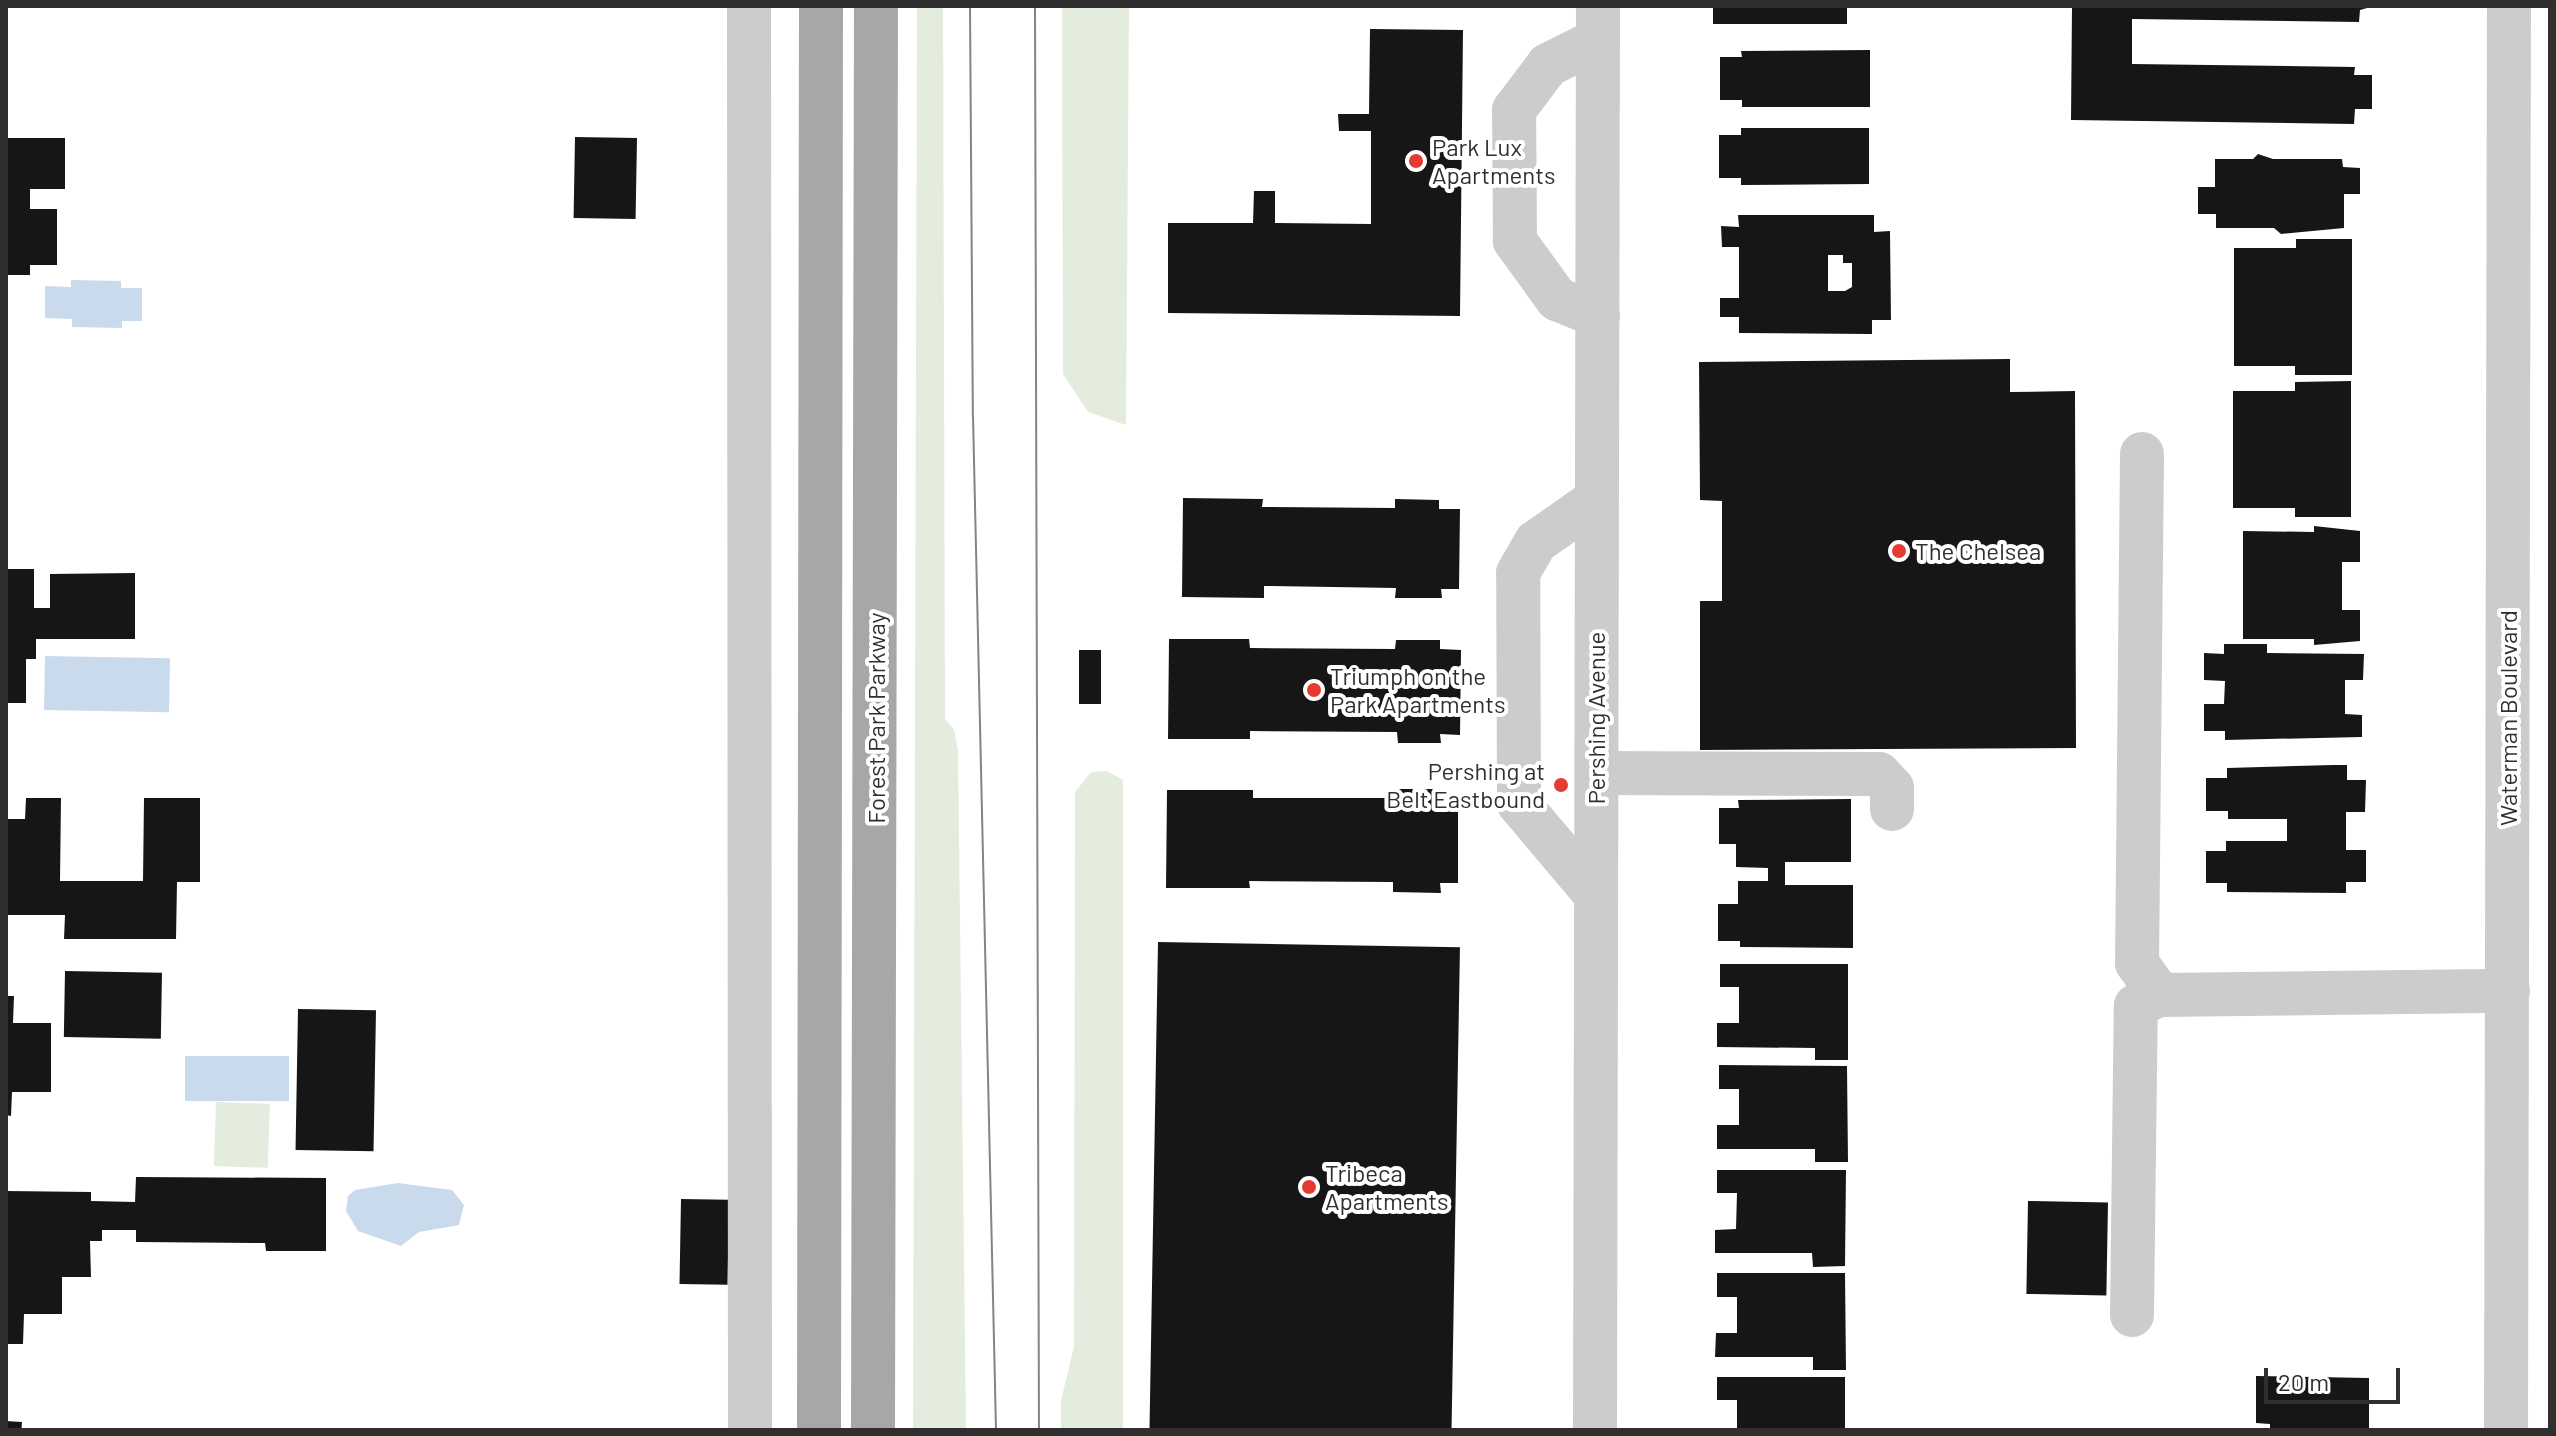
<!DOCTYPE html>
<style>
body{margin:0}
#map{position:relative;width:2556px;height:1436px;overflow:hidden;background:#fff;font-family:Barlow,sans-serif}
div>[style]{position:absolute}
.green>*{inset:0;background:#e3ecdd;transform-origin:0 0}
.water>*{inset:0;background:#c9daec;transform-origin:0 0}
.building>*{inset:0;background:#161616;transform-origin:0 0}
.minor>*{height:44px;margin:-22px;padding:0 22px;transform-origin:22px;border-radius:22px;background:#ccc}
.major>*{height:44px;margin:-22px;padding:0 22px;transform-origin:22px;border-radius:22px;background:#a7a7a7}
.tram>*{height:2px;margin:-1px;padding:0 1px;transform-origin:1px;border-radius:1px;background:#848484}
.dots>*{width:22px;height:22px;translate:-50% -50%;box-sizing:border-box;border:4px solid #fff;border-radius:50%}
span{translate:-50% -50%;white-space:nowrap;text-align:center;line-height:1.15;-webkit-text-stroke:8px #fff;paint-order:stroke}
.poi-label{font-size:24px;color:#2f2f2f}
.left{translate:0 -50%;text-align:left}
.right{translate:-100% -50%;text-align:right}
.street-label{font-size:24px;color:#2f2f2f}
.frame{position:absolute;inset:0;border:8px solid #2f2f2f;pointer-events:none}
.scale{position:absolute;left:2264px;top:1368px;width:136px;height:36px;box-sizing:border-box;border:4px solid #2f2f2f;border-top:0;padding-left:10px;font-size:24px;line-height:28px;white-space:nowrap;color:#2f2f2f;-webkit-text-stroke:6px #fff;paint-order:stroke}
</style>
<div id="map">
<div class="green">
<div style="clip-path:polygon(917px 6px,943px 6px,945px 719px,954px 730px,958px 750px,966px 1430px,913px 1430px)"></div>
<div style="clip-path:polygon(1062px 6px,1129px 6px,1126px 425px,1088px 412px,1063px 374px)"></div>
<div style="clip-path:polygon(1107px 771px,1123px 780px,1123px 1430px,1061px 1430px,1061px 1401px,1074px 1346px,1075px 792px,1091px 772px)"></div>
<div style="left:216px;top:1102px;width:54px;height:64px;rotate:2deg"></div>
</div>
<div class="water">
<div style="clip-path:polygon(71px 280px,121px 281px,121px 288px,142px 288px,142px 321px,122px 321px,122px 328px,72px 327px,72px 319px,45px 318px,45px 286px,71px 287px)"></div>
<div style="left:45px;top:656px;width:125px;height:54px;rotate:1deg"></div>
<div style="left:289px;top:1056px;width:45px;height:104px;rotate:90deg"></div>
<div style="clip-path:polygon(398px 1183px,452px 1190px,464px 1205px,459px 1225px,419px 1232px,401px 1246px,358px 1231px,346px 1211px,348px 1196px,355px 1190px)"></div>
</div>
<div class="building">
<div style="left:1713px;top:6px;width:134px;height:18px"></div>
<div style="clip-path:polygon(2072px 6px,2374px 6px,2360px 10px,2359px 22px,2132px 19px,2132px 64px,2355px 67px,2354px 75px,2372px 75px,2372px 109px,2355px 109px,2354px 124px,2071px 120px)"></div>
<div style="clip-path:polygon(1370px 29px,1463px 30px,1460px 316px,1168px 313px,1168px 223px,1253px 223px,1254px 191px,1275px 191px,1275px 223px,1371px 224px,1371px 131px,1339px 131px,1338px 114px,1369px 114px)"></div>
<div style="clip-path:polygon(1870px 50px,1870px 107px,1742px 107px,1742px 100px,1720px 100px,1720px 57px,1742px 57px,1741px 51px)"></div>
<div style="clip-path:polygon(1741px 128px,1869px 128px,1869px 184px,1741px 185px,1741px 178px,1719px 178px,1719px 135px,1741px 135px)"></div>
<div style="left:575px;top:137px;width:62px;height:81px;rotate:1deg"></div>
<div style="clip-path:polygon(6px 138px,65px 138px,65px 189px,30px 189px,30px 209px,57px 209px,57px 265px,30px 265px,30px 275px,6px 275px)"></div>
<div style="clip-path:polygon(2258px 154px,2273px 159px,2342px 159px,2343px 167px,2360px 168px,2360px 194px,2344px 194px,2344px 228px,2281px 234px,2274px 228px,2216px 228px,2216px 214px,2198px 214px,2198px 187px,2215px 187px,2215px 159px,2253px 159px)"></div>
<div style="clip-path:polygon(evenodd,1738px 215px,1874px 215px,1874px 232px,1890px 231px,1891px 320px,1872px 320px,1872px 334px,1739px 333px,1739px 317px,1720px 317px,1720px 298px,1739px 298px,1739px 247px,1722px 247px,1721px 226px,1739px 227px,1738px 215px,1828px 255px,1843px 255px,1843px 263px,1852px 263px,1852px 287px,1845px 291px,1828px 291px,1828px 255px)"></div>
<div style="clip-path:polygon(2296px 239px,2352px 239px,2352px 375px,2295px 375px,2295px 366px,2234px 366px,2234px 248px,2296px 248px)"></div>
<div style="clip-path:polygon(2010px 359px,2010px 392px,2075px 391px,2076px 748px,1700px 750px,1700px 601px,1722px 601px,1722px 501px,1700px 500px,1699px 362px)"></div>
<div style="clip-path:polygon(2351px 381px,2351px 517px,2295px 517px,2295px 508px,2233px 508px,2233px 391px,2295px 391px,2295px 382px)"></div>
<div style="clip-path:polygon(1183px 498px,1263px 499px,1262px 507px,1395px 508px,1395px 499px,1439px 500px,1439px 509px,1460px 509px,1459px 589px,1441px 589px,1442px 598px,1395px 598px,1396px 588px,1264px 586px,1264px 598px,1182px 597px)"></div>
<div style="clip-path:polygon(2314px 526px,2360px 531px,2360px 562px,2342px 562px,2342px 610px,2360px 610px,2360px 641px,2314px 645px,2314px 639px,2243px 639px,2243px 531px,2314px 532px)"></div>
<div style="clip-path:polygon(6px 569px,34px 569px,34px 608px,50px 608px,50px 574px,135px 573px,135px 639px,36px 639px,36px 659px,26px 659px,26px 703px,6px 703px)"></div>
<div style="clip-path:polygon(1169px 639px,1249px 639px,1250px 648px,1395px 649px,1396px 640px,1440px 640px,1440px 649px,1461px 650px,1460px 735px,1440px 734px,1441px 743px,1398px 743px,1397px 732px,1250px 731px,1250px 739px,1168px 739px)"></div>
<div style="clip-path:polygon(2224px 644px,2267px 644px,2267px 653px,2364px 654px,2363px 680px,2345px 680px,2345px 714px,2362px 715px,2362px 737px,2225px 740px,2225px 731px,2204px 731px,2204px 704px,2224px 704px,2225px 681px,2204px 680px,2204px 653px,2224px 654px)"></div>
<div style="left:1079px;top:650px;width:22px;height:54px"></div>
<div style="clip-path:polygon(2333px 765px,2347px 765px,2347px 780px,2366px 780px,2365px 812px,2346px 812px,2346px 850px,2366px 850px,2366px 882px,2346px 882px,2346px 893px,2227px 892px,2227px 883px,2206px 883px,2206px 851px,2226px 851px,2226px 841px,2287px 841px,2287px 819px,2228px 819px,2228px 811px,2206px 811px,2206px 778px,2227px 778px,2227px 768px)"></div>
<div style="clip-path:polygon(1394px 789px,1437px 789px,1437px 798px,1458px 798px,1458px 883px,1440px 883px,1441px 893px,1393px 892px,1393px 882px,1249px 881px,1250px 888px,1166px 888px,1167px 790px,1253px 790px,1253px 798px,1394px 798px)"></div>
<div style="clip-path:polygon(26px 798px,61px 798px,60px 881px,143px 881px,144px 798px,200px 798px,200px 882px,177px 882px,176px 939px,64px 939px,65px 915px,6px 915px,6px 819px,25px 819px)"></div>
<div style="clip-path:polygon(1851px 799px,1851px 862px,1785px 862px,1785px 885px,1853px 885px,1853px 948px,1740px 947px,1740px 941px,1718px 941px,1718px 904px,1738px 904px,1738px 881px,1768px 881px,1768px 868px,1736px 867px,1736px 844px,1719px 844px,1719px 808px,1739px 808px,1738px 800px)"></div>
<div style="left:1158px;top:942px;width:302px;height:488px;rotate:1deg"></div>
<div style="clip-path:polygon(1720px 964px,1848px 964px,1848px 1060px,1815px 1060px,1815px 1048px,1717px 1047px,1717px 1023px,1739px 1023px,1739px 987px,1720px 987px)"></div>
<div style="left:65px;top:971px;width:97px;height:66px;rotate:1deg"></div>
<div style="clip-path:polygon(6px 996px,14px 996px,13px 1023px,51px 1023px,51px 1092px,12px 1092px,11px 1116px,6px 1115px)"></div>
<div style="left:298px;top:1009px;width:78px;height:141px;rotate:1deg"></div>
<div style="clip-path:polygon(1719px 1065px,1847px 1066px,1848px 1162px,1815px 1162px,1815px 1149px,1717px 1149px,1717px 1125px,1739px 1125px,1739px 1089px,1719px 1089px)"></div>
<div style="clip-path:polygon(1717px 1170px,1846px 1170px,1845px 1266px,1813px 1267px,1812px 1253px,1715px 1253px,1715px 1230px,1736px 1229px,1737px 1193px,1717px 1193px)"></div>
<div style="clip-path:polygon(136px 1177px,326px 1178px,326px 1251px,266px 1251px,265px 1243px,136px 1242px,136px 1230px,102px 1230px,102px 1241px,90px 1241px,91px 1277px,62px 1277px,62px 1314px,24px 1314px,23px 1344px,6px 1344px,6px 1191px,91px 1192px,91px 1201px,135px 1202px)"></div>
<div style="left:681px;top:1199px;width:48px;height:85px;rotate:1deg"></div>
<div style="left:2028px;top:1201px;width:80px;height:93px;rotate:1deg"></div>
<div style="clip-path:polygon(1717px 1273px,1845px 1273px,1846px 1370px,1813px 1370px,1813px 1357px,1715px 1357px,1716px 1333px,1737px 1333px,1737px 1297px,1717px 1297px)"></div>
<div style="clip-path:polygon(2256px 1376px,2369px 1378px,2369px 1430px,2270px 1430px,2270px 1424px,2256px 1423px)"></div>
<div style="clip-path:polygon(1717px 1377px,1845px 1377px,1845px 1430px,1737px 1430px,1737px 1400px,1717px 1400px)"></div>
<div style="left:6px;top:1421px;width:16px;height:9px;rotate:4deg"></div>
</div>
<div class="minor">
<div style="left:749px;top:6px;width:1424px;rotate:89.96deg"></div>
<div style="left:1598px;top:316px;width:44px;rotate:-157.5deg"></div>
<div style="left:1557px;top:299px;width:72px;rotate:-125.9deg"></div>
<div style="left:1515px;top:241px;width:131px;rotate:-90.4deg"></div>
<div style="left:1514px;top:110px;width:56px;rotate:-52.9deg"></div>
<div style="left:1548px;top:65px;width:56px;rotate:-26.6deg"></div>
<div style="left:2142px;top:454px;width:509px;rotate:90.56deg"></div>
<div style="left:2137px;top:963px;width:39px;rotate:55deg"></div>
<div style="left:2159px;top:995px;width:349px;rotate:-0.7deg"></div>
<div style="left:1597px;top:773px;width:282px;rotate:0.2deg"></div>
<div style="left:1879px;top:774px;width:19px;rotate:47deg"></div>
<div style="left:1892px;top:788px;width:21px;rotate:90deg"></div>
<div style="left:1596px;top:895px;width:119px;rotate:-130.2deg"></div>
<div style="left:1519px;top:804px;width:231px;rotate:-90.2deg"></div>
<div style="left:1518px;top:573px;width:36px;rotate:-60deg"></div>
<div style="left:1536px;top:542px;width:73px;rotate:-35deg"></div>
<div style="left:2132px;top:1315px;width:309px;rotate:-89.3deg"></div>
<div style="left:2136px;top:1006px;width:25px;rotate:-26deg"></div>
<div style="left:1595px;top:1430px;width:1424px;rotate:-89.88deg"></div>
<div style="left:2506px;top:1430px;width:1424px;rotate:-89.88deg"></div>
</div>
<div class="major">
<div style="left:819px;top:1430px;width:1424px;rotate:-89.92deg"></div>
<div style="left:873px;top:1430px;width:1424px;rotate:-89.88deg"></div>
</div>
<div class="tram">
<div style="left:970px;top:6px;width:410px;rotate:89.6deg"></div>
<div style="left:973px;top:416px;width:1014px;rotate:88.7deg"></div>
<div style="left:1035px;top:6px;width:1424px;rotate:89.84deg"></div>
</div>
<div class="dots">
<div style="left:1416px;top:161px;background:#e43c33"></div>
<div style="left:1899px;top:551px;background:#e43c33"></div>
<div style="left:1314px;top:690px;background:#e43c33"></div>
<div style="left:1561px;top:785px;background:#e43c33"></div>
<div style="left:1309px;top:1187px;background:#e43c33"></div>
</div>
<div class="poi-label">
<span class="left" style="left:1432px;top:161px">Park Lux<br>Apartments</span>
<span class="left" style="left:1915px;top:551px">The Chelsea</span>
<span class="left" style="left:1330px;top:690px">Triumph on the<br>Park Apartments</span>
<span class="right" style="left:1545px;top:785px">Pershing at<br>Belt Eastbound</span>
<span class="left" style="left:1325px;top:1187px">Tribeca<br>Apartments</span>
</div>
<div class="street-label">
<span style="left:876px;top:718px;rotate:-90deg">Forest Park Parkway</span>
<span style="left:1596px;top:718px;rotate:-90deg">Pershing Avenue</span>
<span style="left:2508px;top:718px;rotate:-90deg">Waterman Boulevard</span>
</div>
<div class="frame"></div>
<div class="scale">20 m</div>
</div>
